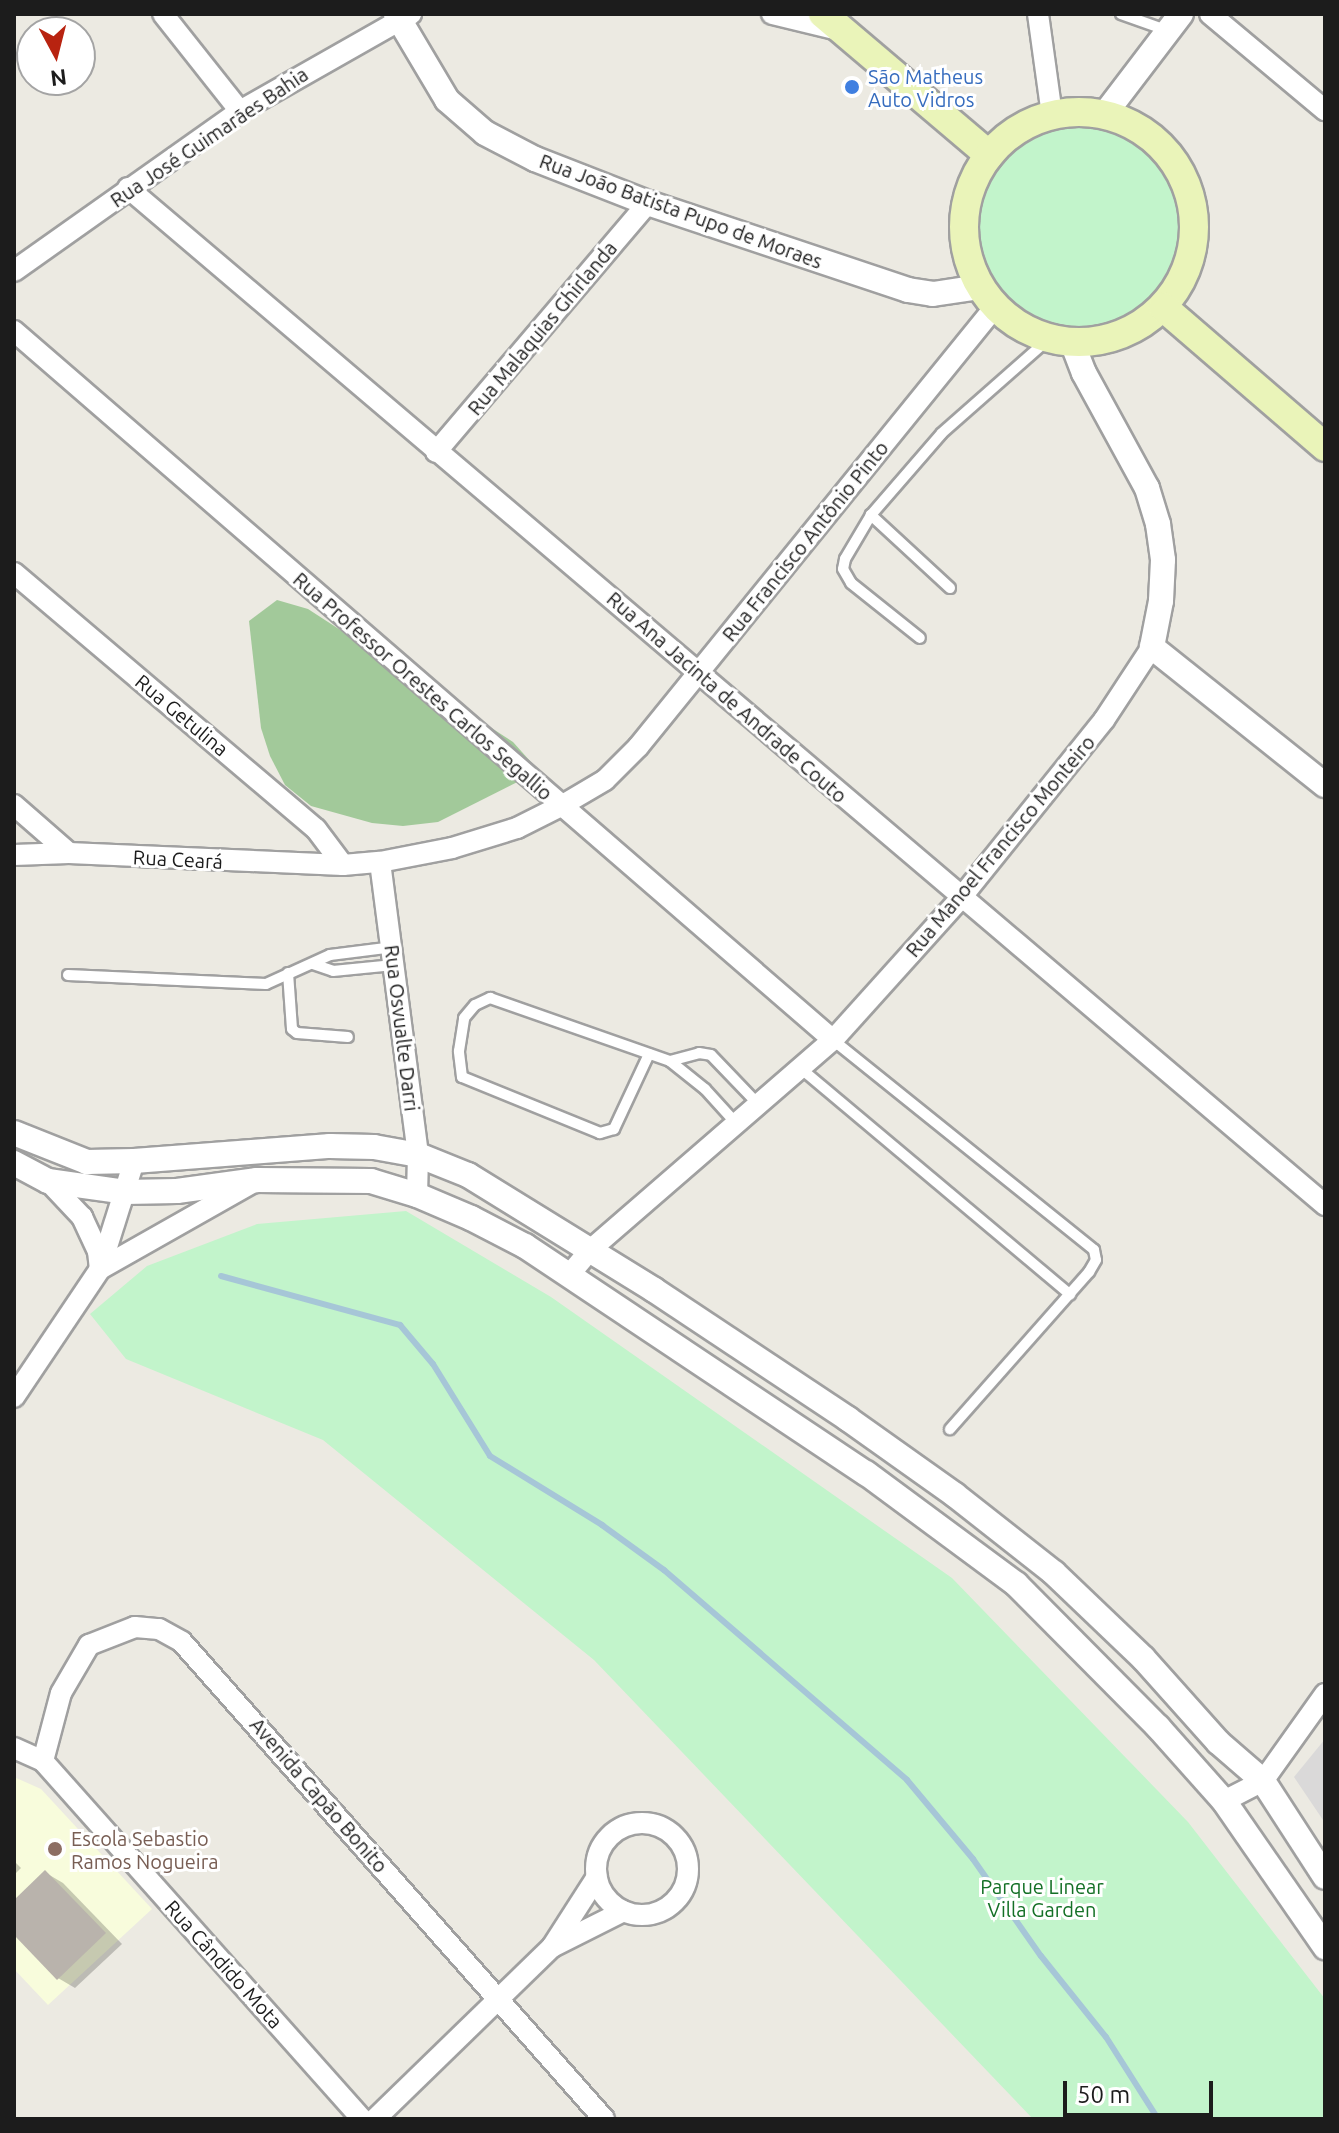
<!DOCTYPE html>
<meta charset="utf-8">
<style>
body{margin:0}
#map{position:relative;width:1339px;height:2133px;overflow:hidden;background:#eceae2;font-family:Ubuntu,sans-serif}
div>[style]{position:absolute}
.residential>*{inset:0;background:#dad9d9}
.education>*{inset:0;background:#f8fcdc}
.forest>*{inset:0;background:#a2c99a}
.park>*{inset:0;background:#c2f4cb}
.round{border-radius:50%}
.shadow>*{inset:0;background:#0003}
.stream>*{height:6px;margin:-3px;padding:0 3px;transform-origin:3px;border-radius:3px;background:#a6c6d7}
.building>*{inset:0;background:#b9b3ac}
.roads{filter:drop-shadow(2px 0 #a0a0a0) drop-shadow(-2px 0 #a0a0a0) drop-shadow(0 2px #a0a0a0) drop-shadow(0 -2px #a0a0a0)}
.service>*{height:10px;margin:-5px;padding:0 5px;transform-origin:5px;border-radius:5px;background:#fff}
.minor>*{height:20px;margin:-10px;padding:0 10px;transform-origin:10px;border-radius:10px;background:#fff}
.minor>.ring{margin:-10px;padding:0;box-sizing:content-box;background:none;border:20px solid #fff;border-radius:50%}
.tertiary>*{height:24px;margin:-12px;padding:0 12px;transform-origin:12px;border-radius:12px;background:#fff}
.secondary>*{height:28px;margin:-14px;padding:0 14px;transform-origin:14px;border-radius:14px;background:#eaf4b9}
.secondary>.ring{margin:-14px;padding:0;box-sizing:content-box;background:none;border:28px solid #eaf4b9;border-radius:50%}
.dots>*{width:22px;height:22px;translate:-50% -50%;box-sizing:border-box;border:4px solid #fff;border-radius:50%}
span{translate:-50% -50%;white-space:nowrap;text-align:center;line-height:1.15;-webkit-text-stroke:6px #fff;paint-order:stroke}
.shop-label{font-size:20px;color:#366cbe}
.left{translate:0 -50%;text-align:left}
.street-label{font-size:20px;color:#1c1c1c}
.education-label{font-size:20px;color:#785e54}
.park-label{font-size:20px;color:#147026}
.frame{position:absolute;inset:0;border:16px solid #1c1c1c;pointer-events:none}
.north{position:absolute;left:16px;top:16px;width:80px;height:80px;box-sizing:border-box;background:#fff;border:2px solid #a4a4a4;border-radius:50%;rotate:173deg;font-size:22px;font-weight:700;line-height:32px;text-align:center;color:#1c1c1c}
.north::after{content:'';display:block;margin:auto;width:28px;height:36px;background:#b82310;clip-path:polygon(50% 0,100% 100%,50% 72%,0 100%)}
.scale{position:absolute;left:1063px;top:2081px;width:150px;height:36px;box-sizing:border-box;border:4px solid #1c1c1c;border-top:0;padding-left:10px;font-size:24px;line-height:28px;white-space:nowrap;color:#1c1c1c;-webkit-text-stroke:6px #fff;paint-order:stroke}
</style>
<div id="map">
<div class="residential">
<div style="clip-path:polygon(1325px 1739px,1325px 1823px,1294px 1777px)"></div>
</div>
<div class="education">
<div style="clip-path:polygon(14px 1777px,41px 1789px,152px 1909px,48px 2005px,14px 1969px)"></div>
</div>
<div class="forest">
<div style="clip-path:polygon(277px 600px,308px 609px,513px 742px,539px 771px,438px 822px,403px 826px,372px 823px,311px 806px,285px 785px,270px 756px,261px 728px,249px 621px)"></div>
</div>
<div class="park">
<div class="round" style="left:964px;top:112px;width:230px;height:230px"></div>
<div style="clip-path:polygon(406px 1211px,551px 1297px,952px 1578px,1188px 1822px,1325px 1999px,1325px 2119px,1033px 2119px,594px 1660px,323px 1440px,126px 1359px,90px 1314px,147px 1266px,257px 1224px)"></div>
</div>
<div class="shadow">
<div style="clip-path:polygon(14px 1861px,21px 1868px,14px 1875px)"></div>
<div style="clip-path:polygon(46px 1873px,63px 1883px,122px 1944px,75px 1988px,58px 1978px,14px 1932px,14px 1903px)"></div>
</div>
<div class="stream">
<div style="left:221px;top:1276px;width:186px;rotate:15.3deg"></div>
<div style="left:400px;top:1325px;width:51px;rotate:49.8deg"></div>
<div style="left:433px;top:1364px;width:108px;rotate:58.2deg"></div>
<div style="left:490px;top:1456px;width:132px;rotate:31.6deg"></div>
<div style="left:602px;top:1525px;width:77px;rotate:36deg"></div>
<div style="left:664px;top:1570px;width:321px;rotate:40.8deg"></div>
<div style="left:907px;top:1780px;width:103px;rotate:50.1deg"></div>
<div style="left:973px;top:1859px;width:118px;rotate:55deg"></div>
<div style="left:1041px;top:1956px;width:104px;rotate:51.3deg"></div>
<div style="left:1106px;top:2037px;width:97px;rotate:57.6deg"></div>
</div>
<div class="building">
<div style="clip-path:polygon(45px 1870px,106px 1933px,57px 1980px,14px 1935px,14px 1900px)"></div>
</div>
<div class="roads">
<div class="service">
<div style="left:1121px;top:14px;width:48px;rotate:19.6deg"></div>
<div style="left:871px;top:515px;width:51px;rotate:120.6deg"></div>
<div style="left:845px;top:559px;width:10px;rotate:101deg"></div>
<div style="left:843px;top:569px;width:16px;rotate:60deg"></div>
<div style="left:851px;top:583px;width:88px;rotate:38.6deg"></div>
<div style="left:950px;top:588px;width:108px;rotate:-137.3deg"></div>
<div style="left:871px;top:515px;width:108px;rotate:-49.1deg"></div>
<div style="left:942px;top:433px;width:147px;rotate:-41.4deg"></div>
<div style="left:313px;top:964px;width:21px;rotate:19deg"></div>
<div style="left:333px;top:971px;width:61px;rotate:-5.6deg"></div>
<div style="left:288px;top:973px;width:56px;rotate:85.9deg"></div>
<div style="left:292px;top:1029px;width:6px;rotate:39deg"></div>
<div style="left:297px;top:1033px;width:51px;rotate:4.5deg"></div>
<div style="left:68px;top:975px;width:198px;rotate:2.6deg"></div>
<div style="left:266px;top:984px;width:70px;rotate:-24.4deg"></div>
<div style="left:330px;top:955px;width:64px;rotate:-7.2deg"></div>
<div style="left:833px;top:1040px;width:335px;rotate:38.8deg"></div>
<div style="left:1094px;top:1250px;width:10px;rotate:79deg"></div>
<div style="left:1096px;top:1260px;width:14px;rotate:120deg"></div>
<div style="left:1089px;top:1272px;width:210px;rotate:131.5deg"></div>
<div style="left:649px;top:1054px;width:83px;rotate:115deg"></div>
<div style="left:614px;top:1129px;width:15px;rotate:164deg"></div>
<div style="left:600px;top:1133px;width:149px;rotate:-157.9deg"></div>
<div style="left:462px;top:1077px;width:26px;rotate:-97deg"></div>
<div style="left:459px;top:1051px;width:33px;rotate:-81deg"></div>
<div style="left:464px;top:1018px;width:17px;rotate:-50deg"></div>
<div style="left:475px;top:1005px;width:17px;rotate:-25deg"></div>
<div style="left:490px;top:998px;width:191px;rotate:19.3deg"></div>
<div style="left:670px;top:1061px;width:45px;rotate:38.7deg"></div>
<div style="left:705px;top:1089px;width:45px;rotate:47.7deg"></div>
<div style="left:670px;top:1061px;width:30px;rotate:-15deg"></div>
<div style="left:699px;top:1053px;width:12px;rotate:9deg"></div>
<div style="left:711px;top:1055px;width:66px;rotate:46.2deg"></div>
<div style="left:799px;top:1067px;width:354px;rotate:40deg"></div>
</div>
<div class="minor">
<div style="left:163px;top:14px;width:124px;rotate:51.6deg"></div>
<div style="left:772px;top:14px;width:68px;rotate:13.6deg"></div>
<div style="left:1038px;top:14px;width:102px;rotate:82.1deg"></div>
<div style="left:1210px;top:14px;width:150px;rotate:39.9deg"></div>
<div style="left:128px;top:188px;width:1571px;rotate:40.35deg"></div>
<div style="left:14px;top:271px;width:277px;rotate:-35.3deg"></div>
<div style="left:240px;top:111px;width:197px;rotate:-29.6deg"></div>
<div style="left:14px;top:331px;width:1083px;rotate:40.88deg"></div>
<div style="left:436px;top:452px;width:327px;rotate:-49.6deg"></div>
<div style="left:14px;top:573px;width:396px;rotate:40.3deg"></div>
<div style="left:316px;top:829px;width:45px;rotate:53.1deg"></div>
<div style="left:14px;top:805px;width:73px;rotate:41.1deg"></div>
<div style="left:14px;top:855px;width:55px;rotate:-2.1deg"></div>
<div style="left:69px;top:853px;width:274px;rotate:2.5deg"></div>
<div style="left:343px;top:865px;width:37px;rotate:-5deg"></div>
<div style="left:380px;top:862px;width:73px;rotate:-11deg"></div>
<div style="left:452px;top:848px;width:68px;rotate:-17.1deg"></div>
<div style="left:517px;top:828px;width:49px;rotate:-26.6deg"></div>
<div style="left:561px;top:806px;width:51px;rotate:-30.6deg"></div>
<div style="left:605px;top:780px;width:47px;rotate:-45deg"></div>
<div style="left:638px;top:747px;width:567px;rotate:-50.95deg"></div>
<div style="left:380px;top:862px;width:295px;rotate:82.6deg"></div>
<div style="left:418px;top:1155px;width:40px;rotate:91.4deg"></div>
<div style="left:48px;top:1181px;width:50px;rotate:46.6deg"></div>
<div style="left:82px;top:1217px;width:38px;rotate:65deg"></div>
<div style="left:98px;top:1251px;width:18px;rotate:84deg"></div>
<div style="left:100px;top:1269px;width:172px;rotate:-29.5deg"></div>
<div style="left:570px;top:1274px;width:30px;rotate:-50deg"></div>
<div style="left:589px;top:1251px;width:323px;rotate:-40.9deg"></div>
<div style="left:833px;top:1040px;width:190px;rotate:-48deg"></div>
<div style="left:960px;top:899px;width:230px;rotate:-51.2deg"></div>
<div style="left:1104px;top:720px;width:87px;rotate:-56.7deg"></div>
<div style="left:14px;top:1397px;width:154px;rotate:-56.1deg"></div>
<div style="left:100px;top:1269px;width:113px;rotate:-72.5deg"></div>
<div style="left:14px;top:1748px;width:32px;rotate:24deg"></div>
<div style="left:43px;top:1761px;width:480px;rotate:48.3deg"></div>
<div style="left:43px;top:1761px;width:70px;rotate:-75.2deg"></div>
<div style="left:61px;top:1693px;width:56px;rotate:-59.7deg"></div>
<div style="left:89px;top:1645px;width:49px;rotate:-21.4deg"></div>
<div style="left:135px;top:1627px;width:24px;rotate:5deg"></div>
<div style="left:159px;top:1629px;width:26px;rotate:29deg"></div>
<div style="left:182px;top:1642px;width:637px;rotate:48.5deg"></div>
<div style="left:1224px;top:1801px;width:44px;rotate:-27.1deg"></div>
<div style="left:1263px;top:1781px;width:107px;rotate:-54.5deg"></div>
<div class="ring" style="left:596px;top:1823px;width:72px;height:72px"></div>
<div style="left:552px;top:1947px;width:80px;rotate:-26.6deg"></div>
<div style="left:375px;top:2119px;width:247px;rotate:-44.2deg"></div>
<div style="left:552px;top:1947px;width:83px;rotate:-57.3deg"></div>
</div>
<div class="tertiary">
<div style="left:396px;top:14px;width:100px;rotate:59.3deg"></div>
<div style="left:447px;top:100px;width:50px;rotate:41deg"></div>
<div style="left:485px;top:133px;width:56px;rotate:27.5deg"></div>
<div style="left:535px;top:159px;width:121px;rotate:21.3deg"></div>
<div style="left:648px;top:203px;width:274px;rotate:18.5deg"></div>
<div style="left:908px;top:290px;width:25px;rotate:9deg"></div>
<div style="left:933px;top:294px;width:48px;rotate:-8.5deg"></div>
<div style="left:1104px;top:115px;width:127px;rotate:-52.7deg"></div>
<div style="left:1072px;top:342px;width:33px;rotate:69deg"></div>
<div style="left:1084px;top:373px;width:131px;rotate:61.3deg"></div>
<div style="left:1147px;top:488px;width:38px;rotate:73deg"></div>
<div style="left:1158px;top:524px;width:36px;rotate:82deg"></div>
<div style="left:1163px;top:560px;width:41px;rotate:92.8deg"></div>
<div style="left:1161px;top:601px;width:47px;rotate:101.1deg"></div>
<div style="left:1152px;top:647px;width:221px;rotate:38.6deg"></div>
<div style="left:14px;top:1133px;width:79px;rotate:21.7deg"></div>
<div style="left:87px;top:1162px;width:47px;rotate:-1.2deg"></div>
<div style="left:134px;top:1161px;width:197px;rotate:-4.4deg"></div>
<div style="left:330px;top:1146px;width:44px;rotate:1.3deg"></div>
<div style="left:374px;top:1147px;width:45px;rotate:10.3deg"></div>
<div style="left:418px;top:1155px;width:54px;rotate:21.8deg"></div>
<div style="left:468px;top:1175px;width:219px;rotate:31.7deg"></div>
<div style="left:654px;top:1290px;width:233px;rotate:33.6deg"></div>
<div style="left:848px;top:1419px;width:131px;rotate:35.4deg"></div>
<div style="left:955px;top:1495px;width:126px;rotate:38.2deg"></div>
<div style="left:1054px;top:1573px;width:123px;rotate:43.7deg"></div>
<div style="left:1143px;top:1658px;width:113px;rotate:48.2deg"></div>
<div style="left:1218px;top:1742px;width:60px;rotate:40.9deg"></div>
<div style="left:1263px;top:1781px;width:114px;rotate:57.1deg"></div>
<div style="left:14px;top:1163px;width:38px;rotate:28deg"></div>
<div style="left:48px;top:1181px;width:78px;rotate:8.1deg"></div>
<div style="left:125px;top:1192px;width:52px;rotate:-1.1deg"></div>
<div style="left:177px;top:1191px;width:81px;rotate:-7.8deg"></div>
<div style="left:257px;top:1180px;width:114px;rotate:0.5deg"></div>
<div style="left:371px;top:1181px;width:48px;rotate:16.9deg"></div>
<div style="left:417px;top:1195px;width:59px;rotate:23.1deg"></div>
<div style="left:471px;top:1218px;width:61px;rotate:27.4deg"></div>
<div style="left:525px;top:1246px;width:410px;rotate:33.7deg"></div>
<div style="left:866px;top:1473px;width:187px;rotate:36.5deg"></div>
<div style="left:1016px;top:1584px;width:202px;rotate:45.2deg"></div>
<div style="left:1158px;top:1727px;width:99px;rotate:48.3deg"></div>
<div style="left:1224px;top:1801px;width:178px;rotate:55.3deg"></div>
</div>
<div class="secondary">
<div style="left:823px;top:14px;width:218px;rotate:40.3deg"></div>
<div class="ring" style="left:964px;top:112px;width:202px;height:202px"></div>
<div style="left:1163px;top:307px;width:214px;rotate:40.8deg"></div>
</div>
</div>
<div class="dots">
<div style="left:852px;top:87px;background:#3f7fe0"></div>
<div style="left:55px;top:1849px;background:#8d6e63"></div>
</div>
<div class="shop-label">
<span class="left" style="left:868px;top:88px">São Matheus<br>Auto Vidros</span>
</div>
<div class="street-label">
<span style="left:209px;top:137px;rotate:-34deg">Rua José Guimarães Bahia</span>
<span style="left:681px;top:211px;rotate:20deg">Rua João Batista Pupo de Moraes</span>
<span style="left:542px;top:328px;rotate:-50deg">Rua Malaquias Ghirlanda</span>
<span style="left:805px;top:541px;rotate:-51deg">Rua Francisco Antônio Pinto</span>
<span style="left:423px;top:686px;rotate:41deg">Rua Professor Orestes Carlos Segallio</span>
<span style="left:727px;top:697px;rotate:41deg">Rua Ana Jacinta de Andrade Couto</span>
<span style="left:182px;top:715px;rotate:40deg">Rua Getulina</span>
<span style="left:1000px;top:846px;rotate:-50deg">Rua Manoel Francisco Monteiro</span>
<span style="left:178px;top:859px;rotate:3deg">Rua Ceará</span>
<span style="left:402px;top:1028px;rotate:83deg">Rua Osvualte Darri</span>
<span style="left:319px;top:1795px;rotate:49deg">Avenida Capão Bonito</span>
<span style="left:224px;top:1964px;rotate:48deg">Rua Cândido Mota</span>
</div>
<div class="education-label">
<span class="left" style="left:71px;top:1850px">Escola Sebastio<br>Ramos Nogueira</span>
</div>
<div class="park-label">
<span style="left:1042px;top:1898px">Parque Linear<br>Villa Garden</span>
</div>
<div class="frame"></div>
<div class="north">N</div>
<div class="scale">50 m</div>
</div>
